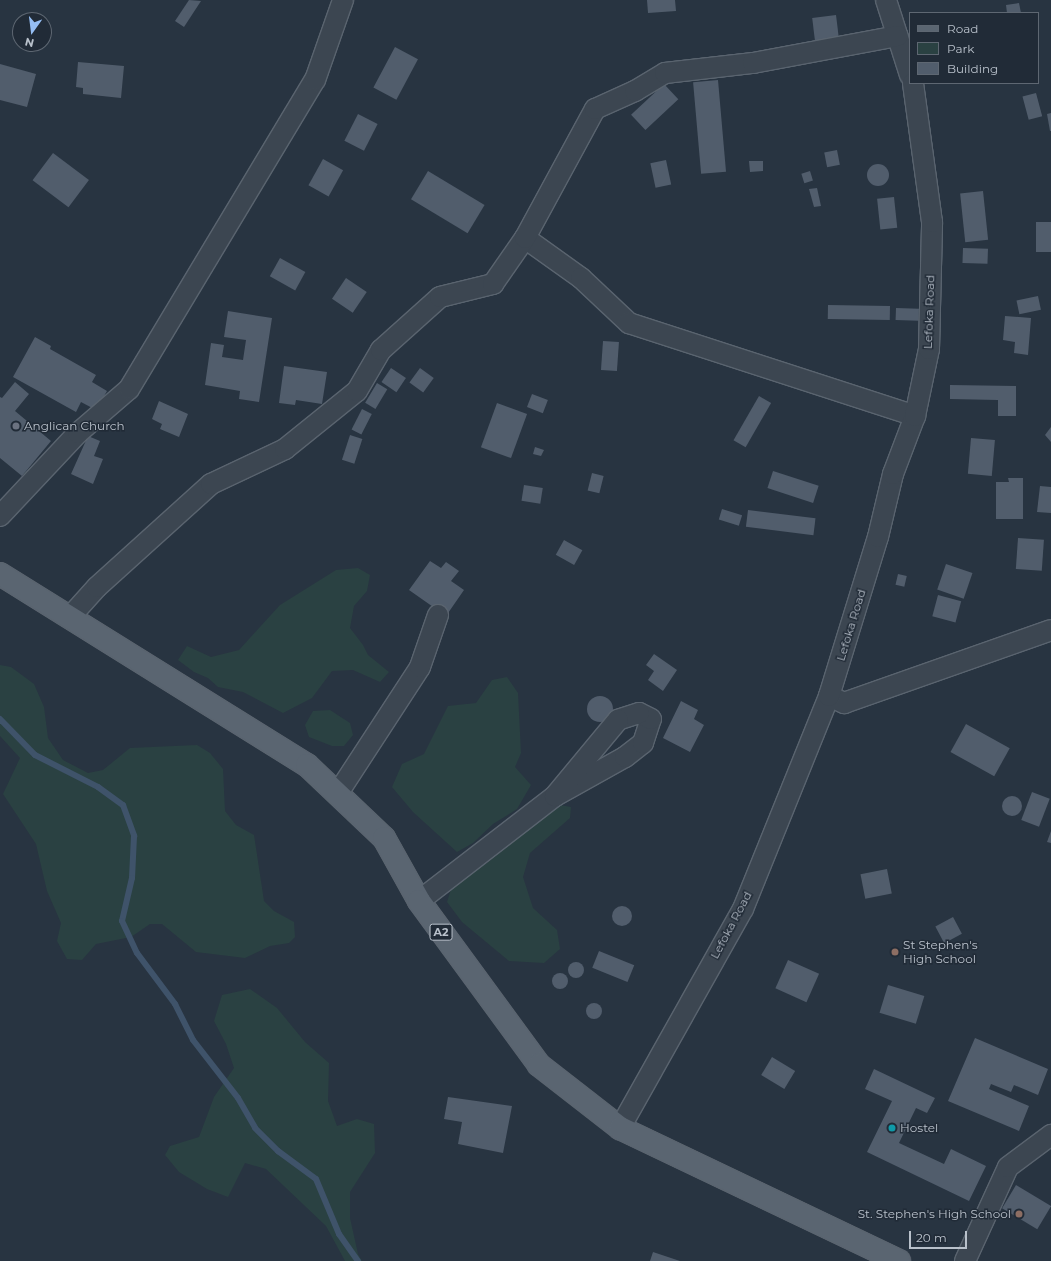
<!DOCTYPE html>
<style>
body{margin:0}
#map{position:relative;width:1051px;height:1261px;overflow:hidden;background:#283441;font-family:Montserrat,sans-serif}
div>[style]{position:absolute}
.green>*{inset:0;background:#2a4142}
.stream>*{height:6px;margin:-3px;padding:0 3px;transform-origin:3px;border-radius:3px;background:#3f536a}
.building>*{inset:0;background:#515d6c;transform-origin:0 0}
.round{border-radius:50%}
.roads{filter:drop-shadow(1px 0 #5a646f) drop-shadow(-1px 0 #5a646f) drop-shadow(0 1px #5a646f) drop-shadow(0 -1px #5a646f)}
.minor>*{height:20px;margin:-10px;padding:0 10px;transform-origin:10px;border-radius:10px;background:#3c4651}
.major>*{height:22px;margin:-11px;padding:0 11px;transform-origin:11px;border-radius:11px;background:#5a6571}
.dots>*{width:11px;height:11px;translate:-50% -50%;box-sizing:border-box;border:2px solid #212b37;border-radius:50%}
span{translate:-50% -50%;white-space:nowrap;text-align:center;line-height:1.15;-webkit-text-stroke:3px #212b37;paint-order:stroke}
.shield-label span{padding:1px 3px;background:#212b37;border:1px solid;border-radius:3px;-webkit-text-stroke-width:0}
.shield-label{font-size:11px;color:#b9c1cb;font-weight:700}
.street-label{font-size:12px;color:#b9c1cb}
.poi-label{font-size:12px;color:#b9c1cb}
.left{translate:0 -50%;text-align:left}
.right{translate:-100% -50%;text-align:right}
.legend{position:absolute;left:909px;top:12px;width:130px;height:72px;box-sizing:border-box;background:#212b37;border:1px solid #5e6772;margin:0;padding:5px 7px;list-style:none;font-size:12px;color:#b9c1cb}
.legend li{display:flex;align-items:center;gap:8px;height:20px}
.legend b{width:20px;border:1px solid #5e6772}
.north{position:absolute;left:12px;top:12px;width:40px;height:40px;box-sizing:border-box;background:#212b37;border:1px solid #5e6772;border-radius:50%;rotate:194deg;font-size:11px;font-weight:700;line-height:16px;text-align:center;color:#b9c1cb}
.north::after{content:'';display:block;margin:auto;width:14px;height:18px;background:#95bef4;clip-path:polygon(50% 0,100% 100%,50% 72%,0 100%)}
.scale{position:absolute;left:909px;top:1231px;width:58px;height:18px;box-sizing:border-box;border:2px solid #b9c1cb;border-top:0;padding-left:5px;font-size:12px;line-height:14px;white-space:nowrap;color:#b9c1cb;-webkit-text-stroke:3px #212b37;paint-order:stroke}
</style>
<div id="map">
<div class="green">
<div style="clip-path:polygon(358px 568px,370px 575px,367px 591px,354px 606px,350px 628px,363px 645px,368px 655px,389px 672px,380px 682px,353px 670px,332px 671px,312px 698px,283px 713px,243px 692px,218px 687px,208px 678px,194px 672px,178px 660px,187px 646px,211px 657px,239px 650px,280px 605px,336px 570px)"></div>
<div style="clip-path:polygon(0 665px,11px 667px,34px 684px,44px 707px,48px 738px,63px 760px,88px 773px,103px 770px,130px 748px,197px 745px,210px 753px,223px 769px,225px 811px,236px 825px,254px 835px,264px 901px,274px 911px,294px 922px,295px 937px,289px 943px,270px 946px,245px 958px,196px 952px,162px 924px,150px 924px,131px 937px,96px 944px,82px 960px,67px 959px,57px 941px,61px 923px,47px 891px,36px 844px,3px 794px,20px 758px,0 736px)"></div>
<div style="clip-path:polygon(507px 677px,518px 693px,521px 753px,515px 767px,531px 785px,517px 809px,493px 824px,473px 843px,457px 852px,413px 812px,392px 787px,402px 764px,424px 754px,448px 706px,476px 703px,492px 680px)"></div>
<div style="clip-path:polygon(330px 710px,350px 723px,353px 735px,344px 746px,332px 746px,309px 737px,305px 725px,313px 711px)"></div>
<div style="clip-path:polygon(560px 805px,571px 807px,570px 818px,530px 853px,523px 877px,533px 908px,557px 930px,560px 949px,544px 963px,509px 961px,462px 922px,447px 902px,453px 883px,487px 863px)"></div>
<div style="clip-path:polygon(250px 989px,277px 1008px,305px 1042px,329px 1063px,328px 1101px,337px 1126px,357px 1119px,374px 1124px,375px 1153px,350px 1192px,350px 1218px,358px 1254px,362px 1261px,345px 1261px,326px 1226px,266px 1169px,245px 1163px,228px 1197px,207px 1189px,179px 1172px,165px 1155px,170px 1146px,199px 1137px,214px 1097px,234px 1068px,226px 1044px,214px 1021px,222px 995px)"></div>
</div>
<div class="stream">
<div style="left:0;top:719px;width:50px;rotate:45.8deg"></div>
<div style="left:35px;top:755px;width:71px;rotate:26.9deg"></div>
<div style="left:98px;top:787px;width:31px;rotate:36deg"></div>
<div style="left:123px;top:805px;width:33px;rotate:70deg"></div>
<div style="left:134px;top:836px;width:42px;rotate:92.7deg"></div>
<div style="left:132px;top:878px;width:44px;rotate:103.1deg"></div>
<div style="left:122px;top:921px;width:35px;rotate:65deg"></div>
<div style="left:137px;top:953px;width:64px;rotate:53.3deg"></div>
<div style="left:175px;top:1004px;width:40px;rotate:63.4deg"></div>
<div style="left:193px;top:1040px;width:73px;rotate:52.2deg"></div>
<div style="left:238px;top:1098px;width:34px;rotate:60deg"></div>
<div style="left:255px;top:1128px;width:33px;rotate:45deg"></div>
<div style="left:278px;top:1151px;width:47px;rotate:36.4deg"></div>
<div style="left:316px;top:1179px;width:60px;rotate:67.3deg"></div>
<div style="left:339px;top:1234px;width:33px;rotate:55deg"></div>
</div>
<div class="building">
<div style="clip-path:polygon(189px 0,201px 1px,184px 27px,175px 21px)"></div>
<div style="clip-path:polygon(647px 0,675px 0,676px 11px,648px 13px)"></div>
<div style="clip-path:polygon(1019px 3px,1021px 13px,1007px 13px,1006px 5px)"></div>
<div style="left:836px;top:15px;width:24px;height:24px;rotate:83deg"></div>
<div style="left:395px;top:47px;width:26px;height:46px;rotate:28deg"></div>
<div style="clip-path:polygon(78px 62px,124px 66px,121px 98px,83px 94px,83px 88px,76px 87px)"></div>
<div style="clip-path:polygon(0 64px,36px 74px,27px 107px,0 100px)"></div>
<div style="left:718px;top:80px;width:92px;height:25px;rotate:85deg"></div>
<div style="left:664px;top:84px;width:21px;height:45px;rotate:47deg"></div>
<div style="left:1036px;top:93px;width:24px;height:14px;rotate:75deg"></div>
<div style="clip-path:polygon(1051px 113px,1051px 131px,1050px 131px,1047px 114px)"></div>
<div style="left:358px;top:114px;width:22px;height:30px;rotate:27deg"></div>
<div style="left:837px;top:150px;width:15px;height:13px;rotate:79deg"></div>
<div style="left:53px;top:153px;width:45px;height:34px;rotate:37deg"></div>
<div style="left:323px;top:159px;width:23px;height:30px;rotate:29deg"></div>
<div style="left:666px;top:160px;width:25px;height:16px;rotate:78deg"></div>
<div style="clip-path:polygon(749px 161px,763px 161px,763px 171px,750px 172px)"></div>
<div class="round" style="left:867px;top:164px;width:22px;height:22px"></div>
<div style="left:428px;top:171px;width:66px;height:33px;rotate:31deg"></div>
<div style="left:810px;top:171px;width:10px;height:9px;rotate:73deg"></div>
<div style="clip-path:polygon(817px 188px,821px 206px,814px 207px,809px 189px)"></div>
<div style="left:983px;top:191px;width:49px;height:23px;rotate:84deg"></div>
<div style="left:894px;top:197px;width:31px;height:17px;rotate:84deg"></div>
<div style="left:1051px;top:222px;width:30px;height:15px;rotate:90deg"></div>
<div style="left:963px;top:248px;width:25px;height:15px;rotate:2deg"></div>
<div style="left:280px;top:258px;width:29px;height:21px;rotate:29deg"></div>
<div style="left:346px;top:278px;width:25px;height:25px;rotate:34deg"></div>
<div style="left:1038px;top:296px;width:14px;height:22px;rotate:78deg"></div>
<div style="left:828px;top:305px;width:62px;height:14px;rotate:1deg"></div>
<div style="left:896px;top:308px;width:23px;height:12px;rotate:2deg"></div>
<div style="clip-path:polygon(228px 311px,272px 318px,259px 402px,239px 399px,240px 391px,205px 385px,211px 343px,224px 345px,222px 357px,243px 360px,246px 340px,224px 337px)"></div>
<div style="clip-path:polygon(1005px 316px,1031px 318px,1028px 355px,1014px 353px,1015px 342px,1003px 340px)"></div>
<div style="clip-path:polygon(35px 337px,51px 346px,50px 349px,96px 375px,92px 382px,107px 391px,96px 410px,81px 402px,76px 412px,13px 377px)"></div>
<div style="left:603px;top:341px;width:16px;height:29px;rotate:4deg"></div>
<div style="clip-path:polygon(284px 366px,327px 372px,322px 404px,296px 400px,295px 405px,279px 403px)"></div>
<div style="left:391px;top:368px;width:18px;height:17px;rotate:34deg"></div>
<div style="left:420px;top:368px;width:17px;height:18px;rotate:36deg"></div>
<div style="clip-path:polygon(15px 382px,29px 394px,15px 411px,51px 441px,22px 476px,0 458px,0 397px,2px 398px)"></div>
<div style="left:377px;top:383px;width:12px;height:23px;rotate:31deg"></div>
<div style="clip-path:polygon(950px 385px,1016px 386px,1016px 416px,998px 416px,998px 400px,950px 399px)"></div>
<div style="left:532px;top:394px;width:17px;height:14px;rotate:21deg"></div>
<div style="left:759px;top:396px;width:14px;height:51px;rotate:30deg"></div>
<div style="clip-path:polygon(159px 401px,188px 414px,179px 437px,160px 429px,162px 424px,152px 419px)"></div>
<div style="left:497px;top:403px;width:32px;height:47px;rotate:20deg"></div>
<div style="left:362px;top:409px;width:11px;height:23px;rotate:27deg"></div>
<div style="clip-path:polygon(1051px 427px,1051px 442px,1045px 435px)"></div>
<div style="left:350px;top:435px;width:13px;height:26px;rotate:18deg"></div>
<div style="clip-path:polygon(88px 436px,100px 441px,94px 456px,103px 459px,93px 484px,71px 474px)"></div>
<div style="left:971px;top:438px;width:24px;height:36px;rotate:5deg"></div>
<div style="clip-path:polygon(535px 447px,544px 450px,541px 456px,533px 454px)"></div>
<div style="left:773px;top:471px;width:48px;height:18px;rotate:18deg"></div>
<div style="left:592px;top:473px;width:12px;height:18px;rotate:14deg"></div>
<div style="clip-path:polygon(1008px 478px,1023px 478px,1023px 519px,996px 519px,996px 482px,1009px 482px)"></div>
<div style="left:524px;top:485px;width:19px;height:16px;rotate:9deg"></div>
<div style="clip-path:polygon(1040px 486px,1051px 487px,1051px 513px,1037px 512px)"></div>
<div style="left:722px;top:509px;width:21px;height:11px;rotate:17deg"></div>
<div style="left:748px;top:510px;width:68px;height:17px;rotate:7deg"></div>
<div style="left:1018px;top:538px;width:26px;height:31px;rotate:4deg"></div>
<div style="left:564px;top:540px;width:21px;height:17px;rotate:29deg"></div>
<div style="clip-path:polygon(430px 561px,441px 568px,446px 562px,459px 571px,451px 581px,464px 590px,446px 616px,409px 590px)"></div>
<div style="left:946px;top:564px;width:28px;height:27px;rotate:19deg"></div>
<div style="left:898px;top:574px;width:9px;height:11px;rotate:13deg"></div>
<div style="left:938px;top:595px;width:24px;height:22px;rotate:15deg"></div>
<div style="clip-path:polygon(654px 654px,677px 670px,663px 691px,648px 680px,654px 671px,646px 665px)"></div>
<div class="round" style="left:587px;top:696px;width:26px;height:26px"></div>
<div style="clip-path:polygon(681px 701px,698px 710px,694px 719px,704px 725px,690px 752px,663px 738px)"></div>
<div style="left:966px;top:724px;width:50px;height:32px;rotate:29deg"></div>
<div style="left:1032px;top:792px;width:19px;height:30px;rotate:21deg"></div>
<div class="round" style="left:1002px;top:796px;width:20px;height:20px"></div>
<div style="clip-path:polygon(1051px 831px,1051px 843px,1047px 842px)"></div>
<div style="left:887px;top:869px;width:25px;height:27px;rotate:79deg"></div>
<div class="round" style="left:612px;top:906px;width:20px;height:20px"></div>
<div style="left:953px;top:917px;width:19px;height:20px;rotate:62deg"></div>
<div style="left:599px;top:951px;width:38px;height:18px;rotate:22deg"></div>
<div style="left:788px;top:960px;width:34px;height:31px;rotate:24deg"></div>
<div class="round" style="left:568px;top:962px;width:16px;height:16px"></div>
<div class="round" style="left:552px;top:973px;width:16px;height:16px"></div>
<div style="left:888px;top:985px;width:38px;height:29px;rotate:17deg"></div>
<div class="round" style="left:586px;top:1003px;width:16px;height:16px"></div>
<div style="clip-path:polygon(975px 1038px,1048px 1069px,1038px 1095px,1014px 1085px,1011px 1092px,991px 1084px,989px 1089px,1029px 1106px,1019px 1131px,948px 1101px)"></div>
<div style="left:772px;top:1057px;width:27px;height:21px;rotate:31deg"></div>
<div style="clip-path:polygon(874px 1069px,935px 1098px,927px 1113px,916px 1108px,899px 1143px,944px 1164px,951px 1149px,986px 1166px,969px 1201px,867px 1152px,892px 1101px,865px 1089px)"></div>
<div style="clip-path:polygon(448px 1097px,512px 1106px,503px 1153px,458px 1144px,462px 1122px,444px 1119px)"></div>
<div style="left:1016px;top:1185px;width:41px;height:27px;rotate:31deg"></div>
<div style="clip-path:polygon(653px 1252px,680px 1261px,650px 1261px)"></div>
</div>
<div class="roads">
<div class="minor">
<div style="left:886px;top:0;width:79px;rotate:72.3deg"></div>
<div style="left:525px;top:238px;width:69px;rotate:35.5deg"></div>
<div style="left:581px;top:278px;width:66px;rotate:43.2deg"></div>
<div style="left:629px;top:323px;width:301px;rotate:18deg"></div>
<div style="left:0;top:516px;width:114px;rotate:-46.8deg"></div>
<div style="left:78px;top:433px;width:67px;rotate:-40.8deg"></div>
<div style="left:129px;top:389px;width:361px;rotate:-59deg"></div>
<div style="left:315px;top:80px;width:85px;rotate:-70.7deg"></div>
<div style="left:70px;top:617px;width:40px;rotate:-48deg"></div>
<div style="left:97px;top:587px;width:154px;rotate:-42.1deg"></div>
<div style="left:211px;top:484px;width:82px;rotate:-25.3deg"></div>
<div style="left:285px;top:449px;width:92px;rotate:-38.9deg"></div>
<div style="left:357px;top:391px;width:48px;rotate:-59.7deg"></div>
<div style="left:381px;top:350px;width:79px;rotate:-41.9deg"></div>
<div style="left:440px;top:297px;width:55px;rotate:-13.8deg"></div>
<div style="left:493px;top:284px;width:56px;rotate:-55.2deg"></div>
<div style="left:525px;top:238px;width:147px;rotate:-61.5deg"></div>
<div style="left:595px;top:109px;width:44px;rotate:-24.2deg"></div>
<div style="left:635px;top:91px;width:35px;rotate:-31deg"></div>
<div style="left:665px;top:73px;width:89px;rotate:-6.5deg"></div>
<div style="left:753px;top:63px;width:147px;rotate:-10.6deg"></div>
<div style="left:829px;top:696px;width:17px;rotate:25deg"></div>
<div style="left:844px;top:703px;width:219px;rotate:-19.4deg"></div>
<div style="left:338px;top:793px;width:150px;rotate:-56.9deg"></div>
<div style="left:420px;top:667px;width:55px;rotate:-70.9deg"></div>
<div style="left:419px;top:901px;width:172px;rotate:-37.7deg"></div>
<div style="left:555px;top:796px;width:80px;rotate:-29.1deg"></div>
<div style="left:625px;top:757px;width:23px;rotate:-38deg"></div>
<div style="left:643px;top:743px;width:25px;rotate:-72deg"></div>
<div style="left:651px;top:719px;width:13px;rotate:-153deg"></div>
<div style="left:639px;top:713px;width:22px;rotate:162deg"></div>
<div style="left:618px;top:720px;width:99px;rotate:129.7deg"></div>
<div style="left:620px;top:1128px;width:251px;rotate:-60.7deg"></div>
<div style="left:743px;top:909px;width:230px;rotate:-68deg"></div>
<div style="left:829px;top:696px;width:166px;rotate:-72.9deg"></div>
<div style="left:878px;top:537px;width:65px;rotate:-76.6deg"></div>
<div style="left:893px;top:474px;width:62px;rotate:-69.2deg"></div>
<div style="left:915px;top:416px;width:68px;rotate:-78.2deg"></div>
<div style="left:929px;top:349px;width:127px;rotate:-88.6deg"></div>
<div style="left:932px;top:222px;width:140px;rotate:-97.8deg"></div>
<div style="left:965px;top:1261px;width:103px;rotate:-65.4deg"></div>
<div style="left:1008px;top:1167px;width:54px;rotate:-36.7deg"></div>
</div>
<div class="major">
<div style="left:0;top:574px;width:362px;rotate:31.9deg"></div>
<div style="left:307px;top:765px;width:106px;rotate:43.5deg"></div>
<div style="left:384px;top:838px;width:72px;rotate:60.9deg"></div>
<div style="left:419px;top:901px;width:203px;rotate:53.8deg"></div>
<div style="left:539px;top:1065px;width:103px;rotate:37.9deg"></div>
<div style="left:620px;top:1128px;width:309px;rotate:25.5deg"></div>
</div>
</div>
<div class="dots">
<div style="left:16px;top:426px;background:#6b7280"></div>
<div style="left:895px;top:952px;background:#8d6e63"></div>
<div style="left:892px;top:1128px;background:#0f9aa8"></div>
<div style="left:1019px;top:1214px;background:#8d6e63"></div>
</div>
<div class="shield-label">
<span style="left:441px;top:932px">A2</span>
</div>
<div class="street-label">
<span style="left:929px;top:312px;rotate:-88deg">Lefoka Road</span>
<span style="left:851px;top:625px;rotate:-73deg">Lefoka Road</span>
<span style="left:731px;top:925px;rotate:-62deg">Lefoka Road</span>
</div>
<div class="poi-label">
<span class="left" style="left:24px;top:426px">Anglican Church</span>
<span class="left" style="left:903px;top:952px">St Stephen's<br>High School</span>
<span class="left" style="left:900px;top:1128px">Hostel</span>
<span class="right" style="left:1011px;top:1214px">St. Stephen's High School</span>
</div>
<ul class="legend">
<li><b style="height:5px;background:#5a6571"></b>Road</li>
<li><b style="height:11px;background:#2a4142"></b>Park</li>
<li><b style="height:11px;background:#515d6c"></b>Building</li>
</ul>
<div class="north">N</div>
<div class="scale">20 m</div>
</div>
